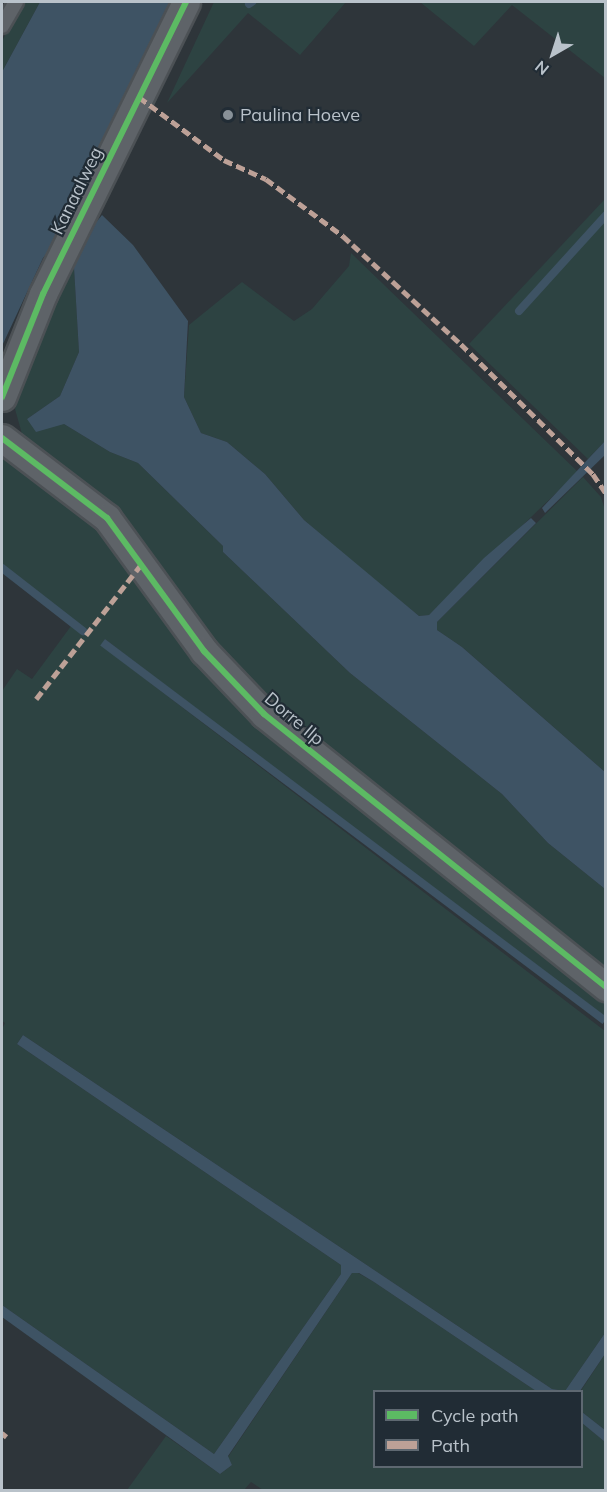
<!DOCTYPE html>
<style>
body{margin:0}
#map{position:relative;width:607px;height:1492px;overflow:hidden;background:#2e353a;font-family:Mulish,sans-serif}
div>[style]{position:absolute}
.green>*{inset:0;background:#2d4342}
.water>*{inset:0;background:#3e5364;transform-origin:0 0}
.stream>*{height:8px;margin:-4px;padding:0 4px;transform-origin:4px;border-radius:4px;background:#3e5364}
.roads{filter:drop-shadow(2px 0 #4c5155) drop-shadow(-2px 0 #4c5155) drop-shadow(0 2px #4c5155) drop-shadow(0 -2px #4c5155)}
.lane>*{height:14px;margin:-7px;padding:0 7px;transform-origin:7px;border-radius:7px;background:#5e6368}
.street>*{height:27px;margin:-13.5px;padding:0 13.5px;transform-origin:13.5px;border-radius:13.5px;background:#5e6368}
.quiet>*{height:4.5px;margin-top:-2.25px;transform-origin:0;background:repeating-linear-gradient(90deg,#bda197 0 9px,transparent 0 13.5px)}
.cycleway>*{height:6px;margin:-3px;padding:0 3px;transform-origin:3px;border-radius:3px;background:#5cba63}
.dots>*{width:16px;height:16px;translate:-50% -50%;box-sizing:border-box;border:3px solid #212c35;border-radius:50%}
span{translate:-50% -50%;white-space:nowrap;text-align:center;line-height:1.15;-webkit-text-stroke:4.5px #212c35;paint-order:stroke}
.poi-label{font-size:18px;color:#b9c2ca}
.left{translate:0 -50%;text-align:left}
.street-label{font-size:18px;color:#b9c2ca}
.frame{position:absolute;inset:0;border:3px solid #b9c2ca;pointer-events:none}
.legend{position:absolute;left:373px;top:1390px;width:210px;height:78px;box-sizing:border-box;background:#212c35;border:2px solid #5e6871;margin:0;padding:8px 10px;list-style:none;font-size:18px;color:#b9c2ca}
.legend li{display:flex;align-items:center;gap:12px;height:30px}
.legend b{width:30px;border:2px solid #5e6871}
.north{position:absolute;left:523px;top:24px;width:60px;height:60px;-webkit-text-stroke:4px #212c35;paint-order:stroke;rotate:219deg;font-size:16px;font-weight:700;line-height:24px;text-align:center;color:#b9c2ca}
.north::after{content:'';display:block;margin:auto;width:21px;height:27px;background:#b9c2ca;clip-path:polygon(50% 0,100% 100%,50% 72%,0 100%)}
</style>
<div id="map">
<div class="green">
<div style="clip-path:polygon(23px 2px,40px 2px,2px 72px,2px 41px)"></div>
<div style="clip-path:polygon(214px 2px,346px 2px,300px 55px,248px 13px,167px 103px)"></div>
<div style="clip-path:polygon(420px 2px,605px 2px,605px 78px,512px 5px,474px 46px)"></div>
<div style="clip-path:polygon(605px 199px,605px 441px,588px 459px,469px 344px)"></div>
<div style="clip-path:polygon(73px 251px,79px 352px,60px 396px,27px 419px,64px 424px,110px 452px,138px 463px,223px 546px,223px 552px,350px 673px,502px 794px,548px 843px,605px 889px,605px 1021px,105px 639px,102px 646px,605px 1031px,605px 1333px,565px 1391px,552px 1389px,23px 1035px,17px 1044px,341px 1265px,341px 1274px,214px 1454px,2px 1305px,2px 1029px,5px 1023px,2px 1021px,2px 691px,17px 669px,32px 679px,74px 622px,2px 567px,2px 459px,9px 458px,22px 434px,15px 409px,19px 388px,39px 346px)"></div>
<div style="clip-path:polygon(351px 253px,578px 472px,429px 615px,419px 616px,357px 566px,304px 520px,265px 474px,227px 442px,201px 433px,184px 397px,189px 325px,242px 282px,294px 321px,312px 309px,349px 266px)"></div>
<div style="clip-path:polygon(583px 477px,601px 497px,605px 510px,605px 772px,462px 647px,437px 630px,437px 622px)"></div>
<div style="clip-path:polygon(352px 1273px,358px 1273px,374px 1282px,536px 1391px,374px 1392px,374px 1466px,582px 1466px,582px 1423px,605px 1442px,605px 1490px,263px 1490px,251px 1482px,244px 1490px,127px 1490px,166px 1436px,220px 1474px,232px 1465px,228px 1457px)"></div>
<div style="clip-path:polygon(605px 1354px,605px 1430px,582px 1412px,580px 1392px)"></div>
</div>
<div class="water">
<div style="clip-path:polygon(40px 2px,172px 2px,65px 215px,65px 231px,43px 258px,2px 346px,2px 72px)"></div>
<div style="clip-path:polygon(102px 215px,133px 245px,188px 321px,184px 397px,201px 433px,227px 442px,265px 474px,304px 520px,419px 616px,429px 615px,484px 558px,531px 518px,536px 523px,437px 622px,437px 630px,462px 647px,605px 772px,605px 889px,548px 843px,502px 794px,350px 673px,223px 552px,223px 546px,138px 463px,110px 452px,64px 424px,36px 432px,27px 419px,60px 396px,79px 352px,73px 251px)"></div>
<div style="clip-path:polygon(605px 441px,605px 455px,545px 513px,542px 508px)"></div>
<div style="left:105px;top:639px;width:629px;height:8px;rotate:37deg"></div>
<div style="clip-path:polygon(23px 1035px,552px 1389px,565px 1391px,605px 1333px,605px 1354px,580px 1391px,536px 1391px,374px 1282px,359px 1273px,352px 1273px,228px 1456px,232px 1465px,220px 1474px,2px 1317px,2px 1305px,214px 1454px,341px 1274px,341px 1265px,17px 1044px)"></div>
<div style="clip-path:polygon(582px 1412px,605px 1430px,605px 1442px,582px 1423px)"></div>
</div>
<div class="stream">
<div style="left:249px;top:4px;width:4px;rotate:-34deg"></div>
<div style="left:519px;top:311px;width:130px;rotate:-47.8deg"></div>
<div style="left:2px;top:568px;width:103px;rotate:37.9deg"></div>
</div>
<div class="roads">
<div class="lane">
<div style="left:2px;top:26px;width:28px;rotate:-60deg"></div>
</div>
<div class="street">
<div style="left:2px;top:397px;width:111px;rotate:-68.3deg"></div>
<div style="left:43px;top:294px;width:325px;rotate:-63.9deg"></div>
<div style="left:2px;top:438px;width:132px;rotate:37.3deg"></div>
<div style="left:107px;top:518px;width:165px;rotate:53.9deg"></div>
<div style="left:204px;top:651px;width:87px;rotate:46.4deg"></div>
<div style="left:264px;top:714px;width:438px;rotate:38.6deg"></div>
</div>
</div>
<div class="quiet">
<div style="left:139px;top:97px;width:106px;rotate:36.5deg"></div>
<div style="left:224px;top:160px;width:46px;rotate:24.3deg"></div>
<div style="left:266px;top:179px;width:96px;rotate:36.5deg"></div>
<div style="left:343px;top:236px;width:160px;rotate:42.5deg"></div>
<div style="left:461px;top:344px;width:185px;rotate:44.6deg"></div>
<div style="left:593px;top:474px;width:23px;rotate:56deg"></div>
<div style="left:36px;top:699px;width:174px;rotate:-52deg"></div>
<div style="left:2px;top:1433px;width:6px;rotate:39deg"></div>
</div>
<div class="cycleway">
<div style="left:2px;top:397px;width:111px;rotate:-68.3deg"></div>
<div style="left:43px;top:294px;width:325px;rotate:-63.9deg"></div>
<div style="left:2px;top:438px;width:132px;rotate:37.3deg"></div>
<div style="left:107px;top:518px;width:165px;rotate:53.9deg"></div>
<div style="left:204px;top:651px;width:87px;rotate:46.4deg"></div>
<div style="left:264px;top:714px;width:438px;rotate:38.6deg"></div>
</div>
<div class="dots">
<div style="left:228px;top:115px;background:#889198"></div>
</div>
<div class="poi-label">
<span class="left" style="left:240px;top:115px">Paulina Hoeve</span>
</div>
<div class="street-label">
<span style="left:77px;top:191px;rotate:-64deg">Kanaalweg</span>
<span style="left:294px;top:719px;rotate:40deg">Dorre Ilp</span>
</div>
<div class="frame"></div>
<ul class="legend">
<li><b style="height:8px;background:#5cba63"></b>Cycle path</li>
<li><b style="height:8px;background:#bda197"></b>Path</li>
</ul>
<div class="north">N</div>
</div>
